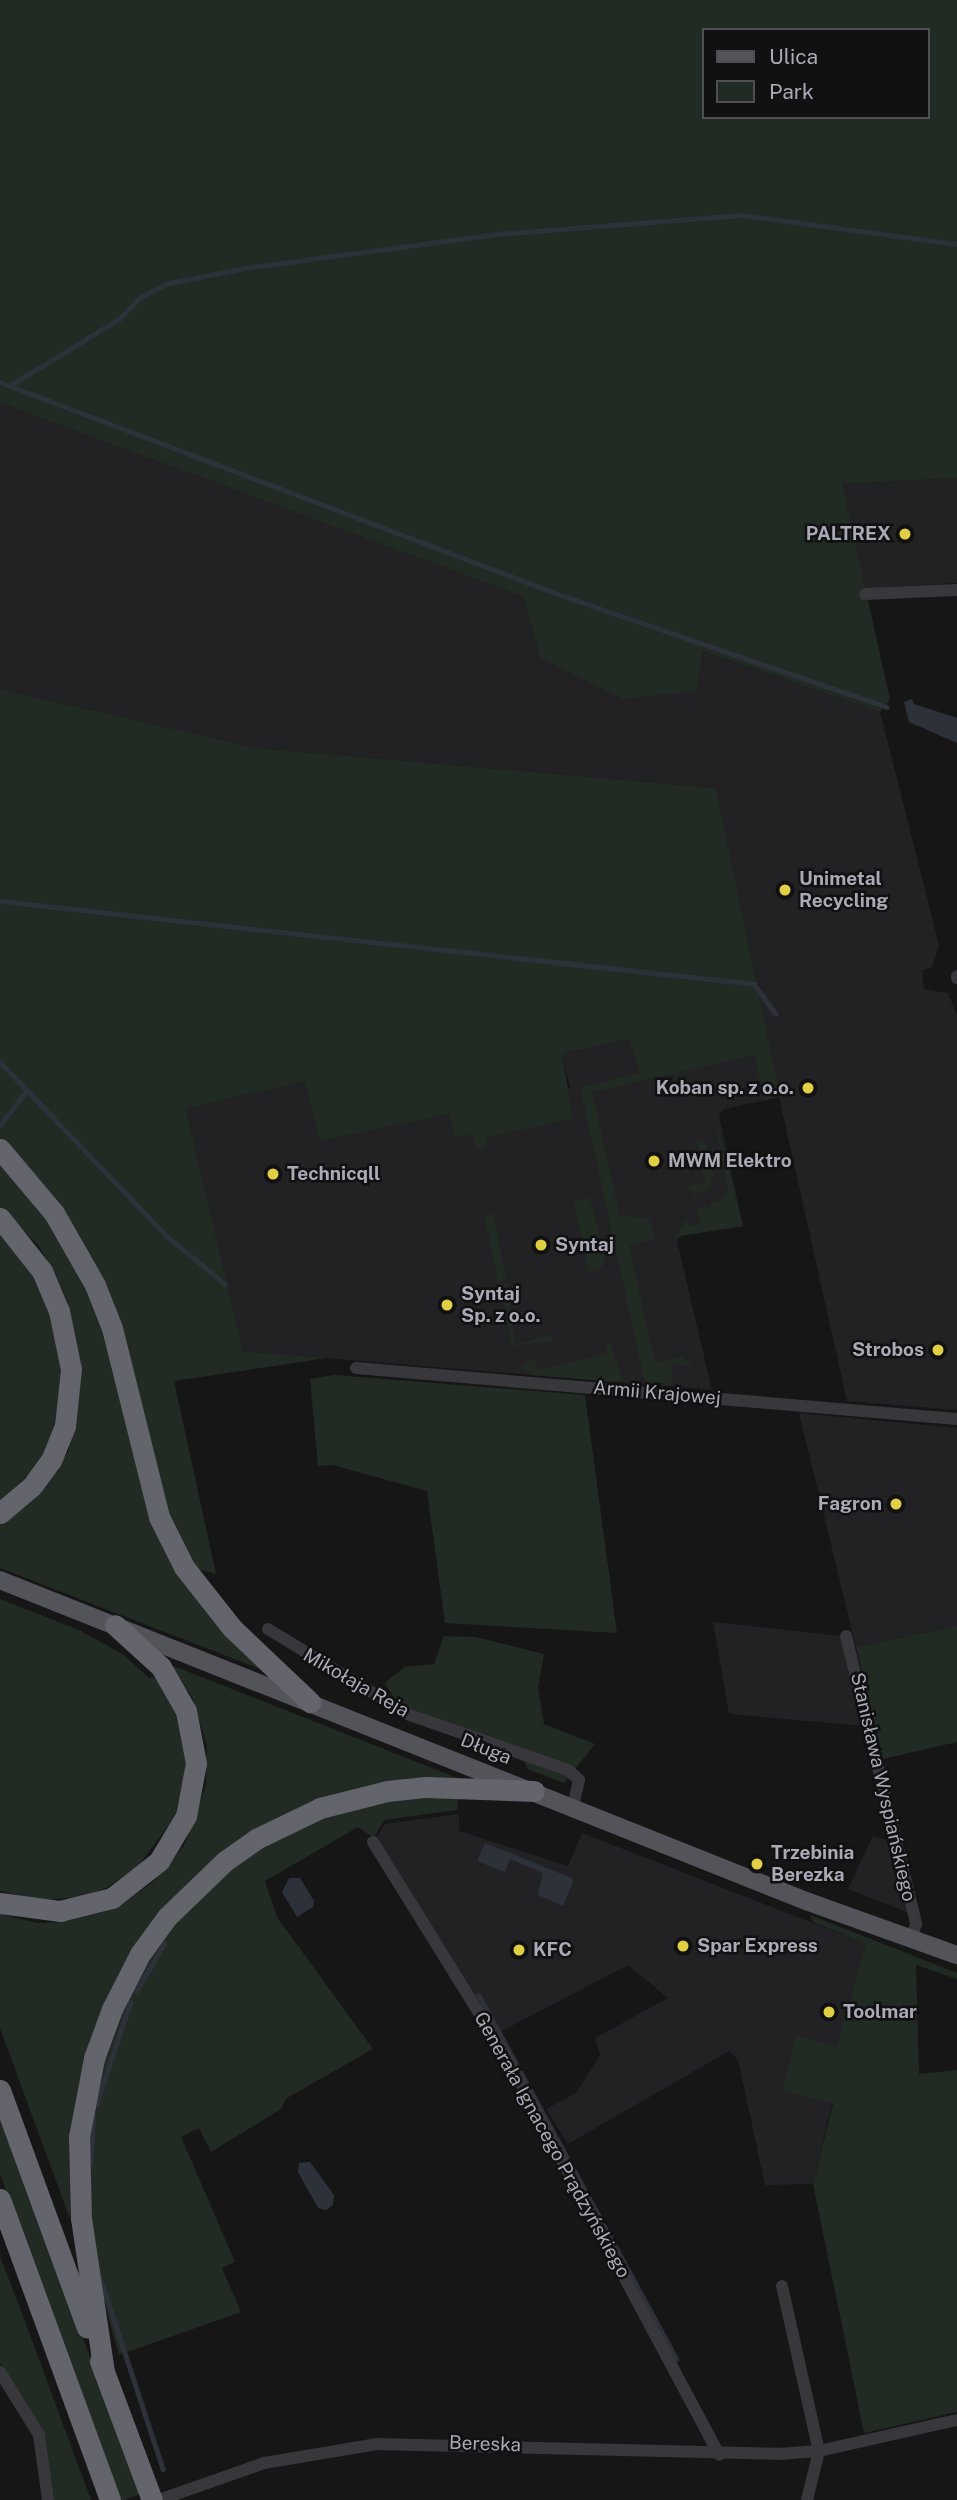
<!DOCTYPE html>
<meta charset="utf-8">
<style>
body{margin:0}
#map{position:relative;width:957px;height:2500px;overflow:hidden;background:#161617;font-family:"Public Sans",sans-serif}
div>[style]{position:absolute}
.built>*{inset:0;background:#222224}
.green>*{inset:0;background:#222a24}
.water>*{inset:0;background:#2d313a}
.stream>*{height:4.5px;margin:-2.25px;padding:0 2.25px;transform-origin:2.25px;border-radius:2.25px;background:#2d313a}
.minor>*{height:12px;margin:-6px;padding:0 6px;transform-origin:6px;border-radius:6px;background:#37373c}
.primary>*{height:18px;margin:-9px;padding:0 9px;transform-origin:9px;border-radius:9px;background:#53535a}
.motorway>*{height:21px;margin:-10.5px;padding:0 10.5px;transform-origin:10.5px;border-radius:10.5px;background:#63646c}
.dots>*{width:19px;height:19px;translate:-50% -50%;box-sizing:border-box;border:4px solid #111112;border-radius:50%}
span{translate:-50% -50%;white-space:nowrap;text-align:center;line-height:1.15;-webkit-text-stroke:5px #111112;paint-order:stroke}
.poi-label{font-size:19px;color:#a9aab6;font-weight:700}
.right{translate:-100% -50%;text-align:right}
.left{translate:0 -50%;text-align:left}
.street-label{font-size:19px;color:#a9aab6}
.legend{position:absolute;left:702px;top:28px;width:228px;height:91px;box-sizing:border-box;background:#111112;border:2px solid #4e4e54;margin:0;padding:9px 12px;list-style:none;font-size:21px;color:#a9aab6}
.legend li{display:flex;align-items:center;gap:14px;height:35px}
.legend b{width:35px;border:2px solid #4e4e54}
</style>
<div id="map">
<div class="built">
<div style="clip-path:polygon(0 403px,524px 597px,540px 658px,622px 699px,701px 651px,880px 712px,939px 945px,932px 967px,922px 971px,924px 989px,948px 993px,957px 1016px,957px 1410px,847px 1401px,779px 1097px,724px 1109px,719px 1116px,743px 1226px,680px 1236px,677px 1241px,712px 1390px,243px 1351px,186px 1109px,305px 1081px,321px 1141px,570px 1088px,562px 1054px,629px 1039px,641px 1073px,769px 1046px,716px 788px,257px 748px,0 689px)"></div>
<div style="clip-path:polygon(957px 478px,957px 583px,865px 589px,841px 484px)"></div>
<div style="clip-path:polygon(799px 1413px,957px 1428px,957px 1626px,856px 1647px)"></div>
<div style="clip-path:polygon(713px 1622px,841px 1636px,865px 1726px,729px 1714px)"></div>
<div style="clip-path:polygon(459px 1814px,459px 1831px,568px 1866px,582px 1833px,869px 1945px,813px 2184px,765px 2185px,738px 2060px,729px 2051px,568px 2144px,546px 2109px,576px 2093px,600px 2055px,595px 2038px,668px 1998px,628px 1965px,498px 2033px,375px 1840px,385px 1824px)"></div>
<div style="clip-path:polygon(873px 1836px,890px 1841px,907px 1912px,848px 1889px)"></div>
</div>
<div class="green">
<div style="clip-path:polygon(evenodd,0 0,957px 0,957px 478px,842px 484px,890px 699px,880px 712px,702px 651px,697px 691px,622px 699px,540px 658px,524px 597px,0 403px,0 0,703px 30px,927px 30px,927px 117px,703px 117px,703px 30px)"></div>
<div style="clip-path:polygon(0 689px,257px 748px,716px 788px,780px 1097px,765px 1100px,754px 1055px,592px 1092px,620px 1216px,648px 1218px,656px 1238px,629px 1246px,655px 1363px,683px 1357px,692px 1366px,673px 1364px,671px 1386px,645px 1383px,580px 1087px,640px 1073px,629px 1039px,562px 1054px,573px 1118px,485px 1138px,487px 1148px,477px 1149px,473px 1134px,455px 1138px,450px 1114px,320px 1141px,305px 1081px,186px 1109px,243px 1351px,327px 1358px,174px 1381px,216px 1574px,192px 1568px,165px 1510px,105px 1286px,60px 1205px,0 1138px)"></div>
<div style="clip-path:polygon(715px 1116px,743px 1226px,680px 1236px,675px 1241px,679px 1229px,686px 1227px,682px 1224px,685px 1220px,692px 1227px,701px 1222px,696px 1211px,706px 1206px,711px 1215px,709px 1205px,723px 1200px,728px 1192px)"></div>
<div style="clip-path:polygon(696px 1139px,707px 1145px,714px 1176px,708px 1189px,695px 1195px,685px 1187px,705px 1182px)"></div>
<div style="clip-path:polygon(0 1160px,48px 1217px,93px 1299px,173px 1566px,225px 1633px,265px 1671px,0 1568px,0 1524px,42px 1490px,68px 1451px,75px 1429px,81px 1371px,67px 1300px,53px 1270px,38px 1245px,0 1207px)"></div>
<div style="clip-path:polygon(590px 1198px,605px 1259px,602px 1267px,589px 1272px,573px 1201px)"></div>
<div style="clip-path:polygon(492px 1212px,507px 1279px,498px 1281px,485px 1218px)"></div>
<div style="clip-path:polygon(0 1232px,29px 1266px,48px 1303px,61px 1367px,56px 1423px,40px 1464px,0 1501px)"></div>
<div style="clip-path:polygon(508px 1283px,515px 1345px,551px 1334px,553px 1341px,512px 1346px,499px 1285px)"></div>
<div style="clip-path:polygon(611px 1343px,623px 1380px,618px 1382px,530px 1375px,522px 1368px,525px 1362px,535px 1359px,537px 1370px,608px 1354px,606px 1344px)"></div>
<div style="clip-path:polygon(334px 1375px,585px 1395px,617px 1633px,445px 1623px,427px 1491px,333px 1465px,318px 1466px,310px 1379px)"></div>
<div style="clip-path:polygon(0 1599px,79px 1630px,124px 1655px,149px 1678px,156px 1677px,181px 1724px,187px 1763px,175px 1817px,139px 1865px,108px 1887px,82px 1897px,39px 1900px,0 1891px)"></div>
<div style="clip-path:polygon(957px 1626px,957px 1742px,883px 1759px,856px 1647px)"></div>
<div style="clip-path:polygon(444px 1636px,476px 1637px,544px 1654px,538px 1688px,544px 1724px,595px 1744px,564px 1783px,528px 1769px,518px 1747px,400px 1705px,384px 1683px,405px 1667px,434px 1664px)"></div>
<div style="clip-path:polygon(171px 1665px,460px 1779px,292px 1813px,134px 1953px,72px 2138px,70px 2219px,0 2028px,0 1914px,37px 1923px,64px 1922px,117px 1908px,154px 1881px,185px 1844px,206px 1785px,207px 1746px,192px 1697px)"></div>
<div style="clip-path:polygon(450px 1794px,450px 1798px,458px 1799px,457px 1810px,384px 1820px,374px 1838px,358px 1827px,265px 1881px,277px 1917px,373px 2049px,287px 2098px,281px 2109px,211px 2152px,199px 2128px,181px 2137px,235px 2262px,222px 2268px,241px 2312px,119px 2355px,94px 2264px,86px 2140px,102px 2062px,120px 2013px,147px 1959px,173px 1923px,230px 1868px,290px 1830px,357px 1805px)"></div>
<div style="clip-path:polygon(810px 1915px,957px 1973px,957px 1979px,916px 1965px,919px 2074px,957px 2070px,957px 2412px,864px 2433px,813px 2184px,833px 2104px,783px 2090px,796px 2035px,837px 2046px,866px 1944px,813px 1922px)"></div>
<div style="clip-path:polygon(0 2115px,141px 2494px,125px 2500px,121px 2500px,0 2174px)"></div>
<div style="clip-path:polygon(0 2256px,20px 2308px,91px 2500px,52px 2500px,42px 2434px,0 2363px)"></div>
</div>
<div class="water">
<div style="clip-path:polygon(912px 699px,914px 704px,957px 718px,957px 743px,909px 722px,904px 702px)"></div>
<div style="clip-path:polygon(485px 1843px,574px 1879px,563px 1906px,538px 1895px,543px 1873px,510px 1859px,505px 1872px,477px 1861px)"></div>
<div style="clip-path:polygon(289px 1878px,300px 1878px,314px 1901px,313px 1907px,297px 1917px,282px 1892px)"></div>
<div style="clip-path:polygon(310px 2162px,334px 2195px,333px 2205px,326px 2210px,318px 2208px,298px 2172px,299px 2163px)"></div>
</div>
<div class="stream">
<div style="left:0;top:382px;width:602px;rotate:20.81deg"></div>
<div style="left:563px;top:596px;width:342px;rotate:18.9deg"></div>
<div style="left:9px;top:386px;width:129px;rotate:-31.3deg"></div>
<div style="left:119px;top:319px;width:28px;rotate:-46deg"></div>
<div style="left:138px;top:299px;width:31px;rotate:-29deg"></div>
<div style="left:165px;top:284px;width:82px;rotate:-11.3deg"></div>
<div style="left:245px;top:268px;width:254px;rotate:-7.7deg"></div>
<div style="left:497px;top:234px;width:246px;rotate:-4.4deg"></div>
<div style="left:742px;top:215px;width:217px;rotate:7.7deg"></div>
<div style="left:0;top:901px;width:759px;rotate:6.28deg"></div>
<div style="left:754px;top:984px;width:37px;rotate:54deg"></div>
<div style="left:0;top:1062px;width:243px;rotate:46.2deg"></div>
<div style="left:168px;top:1237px;width:74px;rotate:39.5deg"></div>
<div style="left:0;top:1125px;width:44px;rotate:-52.4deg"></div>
<div style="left:136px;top:1991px;width:55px;rotate:-59.2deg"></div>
<div style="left:479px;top:1995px;width:414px;rotate:61.5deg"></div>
<div style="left:96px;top:2105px;width:108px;rotate:-71.6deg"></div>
<div style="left:90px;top:2164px;width:47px;rotate:-86.3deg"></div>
<div style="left:100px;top:2277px;width:202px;rotate:71.8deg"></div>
</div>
<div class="minor">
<div style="left:865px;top:594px;width:92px;rotate:-2.5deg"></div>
<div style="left:957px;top:976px;width:2px;rotate:90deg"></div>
<div style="left:356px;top:1368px;width:603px;rotate:4.85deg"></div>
<div style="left:268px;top:1629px;width:163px;rotate:31.4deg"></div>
<div style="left:407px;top:1714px;width:170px;rotate:19.2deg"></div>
<div style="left:568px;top:1770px;width:15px;rotate:42deg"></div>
<div style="left:579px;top:1780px;width:27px;rotate:103deg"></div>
<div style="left:846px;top:1636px;width:296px;rotate:76.3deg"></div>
<div style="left:916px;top:1924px;width:16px;rotate:108deg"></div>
<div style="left:373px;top:1842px;width:260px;rotate:58.2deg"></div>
<div style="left:510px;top:2063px;width:444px;rotate:61.9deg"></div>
<div style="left:782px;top:2286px;width:169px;rotate:77.4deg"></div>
<div style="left:819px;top:2451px;width:50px;rotate:103.8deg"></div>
<div style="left:0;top:2372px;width:74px;rotate:58.2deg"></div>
<div style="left:39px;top:2435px;width:66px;rotate:82.1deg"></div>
<div style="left:159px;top:2500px;width:111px;rotate:-19.4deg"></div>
<div style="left:264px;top:2463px;width:115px;rotate:-9.5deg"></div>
<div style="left:377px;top:2444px;width:401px;rotate:1.4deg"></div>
<div style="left:778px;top:2454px;width:41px;rotate:-4.2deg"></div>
<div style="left:819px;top:2451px;width:141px;rotate:-12.7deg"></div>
</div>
<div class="primary">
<div style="left:0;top:1580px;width:868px;rotate:21.72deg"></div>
<div style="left:806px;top:1901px;width:160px;rotate:19.7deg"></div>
</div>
<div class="motorway">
<div style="left:0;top:1149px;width:84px;rotate:49.8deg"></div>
<div style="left:54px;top:1213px;width:83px;rotate:60.3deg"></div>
<div style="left:95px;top:1285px;width:46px;rotate:68.4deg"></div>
<div style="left:112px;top:1328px;width:195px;rotate:76deg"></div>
<div style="left:159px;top:1517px;width:56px;rotate:63.4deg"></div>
<div style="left:184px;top:1567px;width:78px;rotate:51.8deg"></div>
<div style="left:232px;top:1628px;width:108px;rotate:43.5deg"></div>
<div style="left:0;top:1218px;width:68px;rotate:51.6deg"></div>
<div style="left:42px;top:1271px;width:43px;rotate:67deg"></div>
<div style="left:59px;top:1311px;width:59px;rotate:78.3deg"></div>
<div style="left:71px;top:1369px;width:57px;rotate:96deg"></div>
<div style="left:65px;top:1426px;width:37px;rotate:112deg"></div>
<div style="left:51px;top:1460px;width:32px;rotate:126deg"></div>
<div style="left:32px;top:1486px;width:42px;rotate:139.8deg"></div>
<div style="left:0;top:1903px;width:61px;rotate:7.6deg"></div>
<div style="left:60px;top:1911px;width:54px;rotate:-14deg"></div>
<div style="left:112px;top:1898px;width:60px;rotate:-38.2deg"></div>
<div style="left:159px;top:1861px;width:52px;rotate:-59deg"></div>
<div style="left:186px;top:1816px;width:54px;rotate:-79.3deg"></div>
<div style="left:196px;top:1763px;width:53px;rotate:-100.9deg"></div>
<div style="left:186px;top:1711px;width:51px;rotate:-119.6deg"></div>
<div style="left:161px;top:1667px;width:62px;rotate:-137.6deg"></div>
<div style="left:0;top:2090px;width:253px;rotate:69.9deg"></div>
<div style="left:0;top:2199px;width:320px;rotate:69.9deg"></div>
<div style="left:100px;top:2361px;width:148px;rotate:69.5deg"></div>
<div style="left:104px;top:2372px;width:156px;rotate:-98.5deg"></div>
<div style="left:81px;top:2218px;width:81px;rotate:-91.4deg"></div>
<div style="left:79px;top:2137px;width:80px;rotate:-79.2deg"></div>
<div style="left:94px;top:2058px;width:52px;rotate:-69.8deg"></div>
<div style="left:112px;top:2009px;width:62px;rotate:-63deg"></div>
<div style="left:140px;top:1954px;width:46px;rotate:-53.9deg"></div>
<div style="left:167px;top:1917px;width:81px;rotate:-44deg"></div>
<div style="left:225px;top:1861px;width:38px;rotate:-35deg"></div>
<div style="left:256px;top:1839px;width:71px;rotate:-25.8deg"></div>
<div style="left:320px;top:1808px;width:69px;rotate:-14.2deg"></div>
<div style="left:387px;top:1791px;width:39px;rotate:-6deg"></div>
<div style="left:426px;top:1787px;width:108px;rotate:2.1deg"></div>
</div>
<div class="dots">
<div style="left:905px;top:534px;background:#e0ce44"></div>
<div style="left:785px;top:890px;background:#e0ce44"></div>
<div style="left:808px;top:1088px;background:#e0ce44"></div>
<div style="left:654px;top:1161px;background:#e0ce44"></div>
<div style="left:273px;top:1174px;background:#e0ce44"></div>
<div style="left:541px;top:1245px;background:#e0ce44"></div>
<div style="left:447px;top:1305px;background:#e0ce44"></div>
<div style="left:938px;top:1350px;background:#e0ce44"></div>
<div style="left:896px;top:1504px;background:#e0ce44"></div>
<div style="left:757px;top:1864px;background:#e0ce44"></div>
<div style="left:683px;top:1946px;background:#e0ce44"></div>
<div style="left:519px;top:1950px;background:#e0ce44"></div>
<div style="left:829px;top:2012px;background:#e0ce44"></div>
</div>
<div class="poi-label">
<span class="right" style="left:891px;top:534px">PALTREX</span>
<span class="left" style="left:799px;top:890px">Unimetal<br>Recycling</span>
<span class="right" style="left:794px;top:1088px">Koban sp. z o.o.</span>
<span class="left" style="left:668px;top:1161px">MWM Elektro</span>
<span class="left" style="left:287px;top:1174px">Technicqll</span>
<span class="left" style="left:555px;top:1245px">Syntaj</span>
<span class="left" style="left:461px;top:1305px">Syntaj<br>Sp. z o.o.</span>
<span class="right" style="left:924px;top:1350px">Strobos</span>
<span class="right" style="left:882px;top:1504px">Fagron</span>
<span class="left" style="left:771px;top:1864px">Trzebinia<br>Berezka</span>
<span class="left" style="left:697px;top:1946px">Spar Express</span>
<span class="left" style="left:533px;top:1950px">KFC</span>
<span class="left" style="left:843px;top:2012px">Toolmar</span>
</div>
<div class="street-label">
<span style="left:657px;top:1393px;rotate:5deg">Armii Krajowej</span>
<span style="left:356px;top:1683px;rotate:30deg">Mikołaja Reja</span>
<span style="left:486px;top:1749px;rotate:22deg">Długa</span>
<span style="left:883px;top:1787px;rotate:77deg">Stanisława Wyspiańskiego</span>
<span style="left:552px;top:2145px;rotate:61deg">Generała Ignacego Prądzyńskiego</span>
<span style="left:485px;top:2444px;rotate:2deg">Bereska</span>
</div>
<ul class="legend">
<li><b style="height:9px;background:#53535a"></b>Ulica</li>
<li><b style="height:19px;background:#222a24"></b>Park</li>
</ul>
</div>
